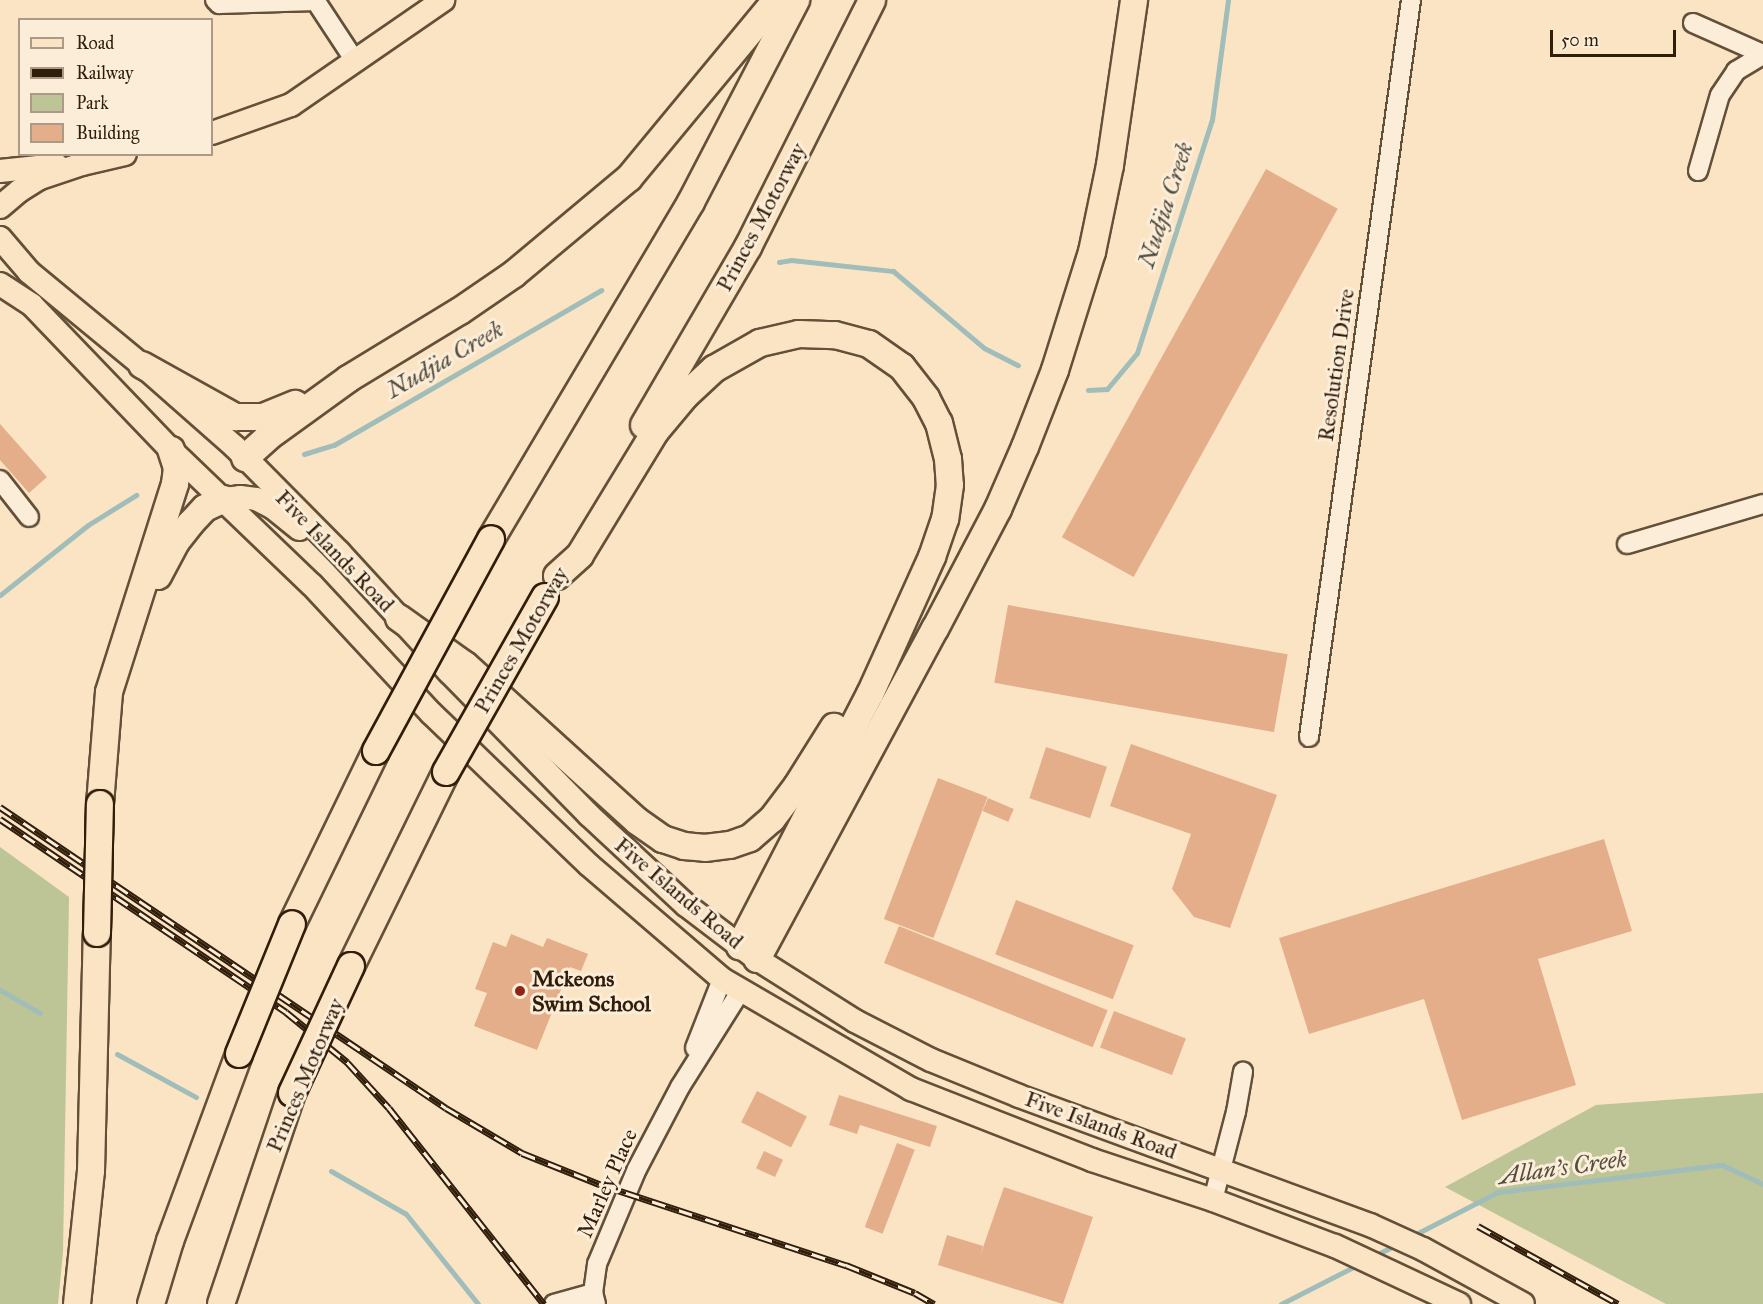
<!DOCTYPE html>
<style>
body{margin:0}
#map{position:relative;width:1763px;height:1304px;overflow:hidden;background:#fbe4c4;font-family:"IM FELL Great Primer",serif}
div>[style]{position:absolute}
.green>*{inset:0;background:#bdc495}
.stream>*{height:5px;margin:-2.5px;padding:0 2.5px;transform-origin:2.5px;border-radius:2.5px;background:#a0bdba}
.building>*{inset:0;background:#e4ae8a;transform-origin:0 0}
.roads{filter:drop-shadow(2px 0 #635039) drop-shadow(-2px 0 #635039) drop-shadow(0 2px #635039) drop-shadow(0 -2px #635039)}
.minor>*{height:18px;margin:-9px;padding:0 9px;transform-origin:9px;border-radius:9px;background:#fcedd9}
.major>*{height:22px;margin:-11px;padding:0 11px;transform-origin:11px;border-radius:11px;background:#fbe4c4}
.highway>*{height:26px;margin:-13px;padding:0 13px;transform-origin:13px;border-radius:13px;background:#fbe4c4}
.rail>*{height:7px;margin-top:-3.5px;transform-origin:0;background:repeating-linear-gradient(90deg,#fcedd9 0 14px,#301e0b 0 28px);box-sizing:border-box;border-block:2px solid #301e0b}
.bridges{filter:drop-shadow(2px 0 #301e0b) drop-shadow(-2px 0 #301e0b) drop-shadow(0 2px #301e0b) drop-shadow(0 -2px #301e0b)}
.highway-bridge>*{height:26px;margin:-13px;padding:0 13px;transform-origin:13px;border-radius:13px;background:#fbe4c4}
.dots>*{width:16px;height:16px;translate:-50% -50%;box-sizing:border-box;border:3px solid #fcedd9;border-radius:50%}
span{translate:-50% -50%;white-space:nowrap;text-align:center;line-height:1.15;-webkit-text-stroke:6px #fcedd9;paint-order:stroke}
.street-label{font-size:22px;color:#301e0b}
.poi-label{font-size:22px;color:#301e0b;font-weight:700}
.left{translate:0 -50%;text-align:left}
.water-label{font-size:24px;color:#524e40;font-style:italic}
.legend{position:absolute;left:18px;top:18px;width:195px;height:138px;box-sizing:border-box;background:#fcedd9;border:2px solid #aa9a87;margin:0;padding:8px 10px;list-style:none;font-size:18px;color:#301e0b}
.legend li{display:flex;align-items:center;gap:12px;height:30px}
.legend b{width:30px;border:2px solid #aa9a87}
.scale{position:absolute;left:1550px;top:30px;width:126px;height:27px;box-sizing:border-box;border:3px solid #301e0b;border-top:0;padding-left:8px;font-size:18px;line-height:21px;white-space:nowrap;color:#301e0b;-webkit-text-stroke:4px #fcedd9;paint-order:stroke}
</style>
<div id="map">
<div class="green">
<div style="clip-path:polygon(0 847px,69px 897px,63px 1252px,58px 1304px,0 1304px)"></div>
<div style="clip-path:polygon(1763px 1093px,1763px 1304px,1666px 1304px,1445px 1187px,1596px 1105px)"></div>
</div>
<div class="stream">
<div style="left:779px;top:262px;width:12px;rotate:-9deg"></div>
<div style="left:791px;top:260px;width:103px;rotate:6.2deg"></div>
<div style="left:893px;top:271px;width:119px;rotate:40.2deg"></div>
<div style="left:984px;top:348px;width:38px;rotate:27deg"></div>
<div style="left:1088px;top:390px;width:19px;rotate:-3deg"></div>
<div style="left:1107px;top:389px;width:47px;rotate:-50.2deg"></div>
<div style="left:1137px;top:353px;width:245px;rotate:-72.2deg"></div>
<div style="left:1212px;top:120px;width:121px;rotate:-82.4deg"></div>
<div style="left:304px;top:454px;width:31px;rotate:-17deg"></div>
<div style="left:334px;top:445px;width:309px;rotate:-30.1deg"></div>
<div style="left:0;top:595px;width:112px;rotate:-38.5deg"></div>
<div style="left:88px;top:525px;width:57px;rotate:-32deg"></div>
<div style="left:0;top:990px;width:46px;rotate:29.9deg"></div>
<div style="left:117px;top:1054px;width:90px;rotate:28.6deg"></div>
<div style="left:331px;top:1171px;width:86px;rotate:29.8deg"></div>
<div style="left:406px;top:1214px;width:115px;rotate:51.3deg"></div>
<div style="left:1412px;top:1236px;width:97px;rotate:-27.1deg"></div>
<div style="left:1498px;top:1192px;width:226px;rotate:-6.9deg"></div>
<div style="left:1722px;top:1165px;width:45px;rotate:24.9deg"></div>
<div style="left:1372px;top:1257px;width:27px;rotate:-27deg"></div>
<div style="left:1281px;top:1304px;width:88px;rotate:-27.1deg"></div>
</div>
<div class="building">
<div style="left:1266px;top:169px;width:82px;height:421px;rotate:29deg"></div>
<div style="clip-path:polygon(0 424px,47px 477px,29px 493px,0 460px)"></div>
<div style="left:1008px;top:605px;width:284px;height:79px;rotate:10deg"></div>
<div style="clip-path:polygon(1131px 744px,1277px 795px,1230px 928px,1194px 917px,1172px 889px,1191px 834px,1110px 806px)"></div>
<div style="left:1046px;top:747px;width:64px;height:54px;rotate:18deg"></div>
<div style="left:938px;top:778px;width:53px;height:151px;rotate:21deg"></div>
<div style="left:988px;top:798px;width:28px;height:14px;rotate:23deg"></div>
<div style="clip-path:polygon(1604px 839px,1632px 931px,1538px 959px,1576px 1085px,1462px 1120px,1424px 999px,1309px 1034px,1279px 938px)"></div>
<div style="left:1016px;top:900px;width:126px;height:58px;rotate:21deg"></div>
<div style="left:899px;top:926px;width:225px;height:40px;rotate:22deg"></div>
<div style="clip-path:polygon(511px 934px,543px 947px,547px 938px,588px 954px,581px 971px,570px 967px,537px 1050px,474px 1026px,487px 993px,475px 989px,493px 942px,506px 947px)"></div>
<div style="left:1114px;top:1011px;width:77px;height:39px;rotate:21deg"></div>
<div style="left:757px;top:1091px;width:56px;height:35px;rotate:27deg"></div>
<div style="clip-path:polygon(839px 1095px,937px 1126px,930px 1147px,860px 1125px,857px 1134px,829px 1125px)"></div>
<div style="left:897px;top:1143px;width:19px;height:90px;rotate:21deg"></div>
<div style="left:764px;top:1151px;width:21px;height:19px;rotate:25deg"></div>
<div style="clip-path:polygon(1004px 1187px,1093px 1217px,1063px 1304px,938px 1265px,947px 1235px,983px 1246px,980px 1256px)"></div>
</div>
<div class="roads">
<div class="minor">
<div style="left:215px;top:0;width:6px;rotate:45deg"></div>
<div style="left:219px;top:4px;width:97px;rotate:-1.8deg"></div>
<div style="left:315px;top:0;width:73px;rotate:56.7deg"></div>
<div style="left:1693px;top:23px;width:77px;rotate:23.9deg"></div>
<div style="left:1698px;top:171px;width:79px;rotate:-73.9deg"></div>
<div style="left:1720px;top:95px;width:29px;rotate:-56deg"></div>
<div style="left:1736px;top:71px;width:31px;rotate:-31deg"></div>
<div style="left:0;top:480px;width:47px;rotate:51.9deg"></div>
<div style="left:1627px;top:544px;width:142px;rotate:-16.4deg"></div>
<div style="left:1309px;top:737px;width:744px;rotate:-82.12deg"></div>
<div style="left:695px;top:1048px;width:74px;rotate:-68.6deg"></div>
<div style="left:1213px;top:1200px;width:91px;rotate:-75.4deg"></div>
<div style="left:1236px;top:1112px;width:41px;rotate:-80.1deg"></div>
<div style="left:554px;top:1304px;width:41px;rotate:-15.8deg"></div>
<div style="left:596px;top:1304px;width:11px;rotate:-105deg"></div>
<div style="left:593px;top:1293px;width:29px;rotate:-82deg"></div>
<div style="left:597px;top:1264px;width:103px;rotate:-67.2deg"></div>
<div style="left:637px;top:1169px;width:93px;rotate:-62.3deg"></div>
<div style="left:680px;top:1087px;width:115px;rotate:-57.8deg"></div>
</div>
<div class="major">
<div style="left:212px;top:133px;width:84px;rotate:-19.5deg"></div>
<div style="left:291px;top:105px;width:185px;rotate:-34.6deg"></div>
<div style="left:0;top:171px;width:57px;rotate:-6deg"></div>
<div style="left:0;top:207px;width:25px;rotate:-40deg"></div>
<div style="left:19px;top:191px;width:25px;rotate:-32deg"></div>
<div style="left:40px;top:178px;width:44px;rotate:-18.4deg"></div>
<div style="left:82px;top:164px;width:44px;rotate:-13.1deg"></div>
<div style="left:0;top:238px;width:45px;rotate:49.5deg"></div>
<div style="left:29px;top:272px;width:146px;rotate:39.5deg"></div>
<div style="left:142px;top:365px;width:124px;rotate:41.4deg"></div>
<div style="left:235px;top:447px;width:148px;rotate:45.3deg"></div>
<div style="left:339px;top:552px;width:163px;rotate:47.5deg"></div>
<div style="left:449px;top:672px;width:200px;rotate:45.6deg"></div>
<div style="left:589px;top:815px;width:132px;rotate:42.9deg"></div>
<div style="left:686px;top:905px;width:89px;rotate:37.3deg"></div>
<div style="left:757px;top:959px;width:116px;rotate:32.3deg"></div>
<div style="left:855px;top:1021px;width:85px;rotate:27.2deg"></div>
<div style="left:931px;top:1060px;width:95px;rotate:22.2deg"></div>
<div style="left:1019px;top:1096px;width:374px;rotate:20.2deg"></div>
<div style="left:1370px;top:1225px;width:58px;rotate:24.4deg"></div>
<div style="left:1423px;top:1249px;width:114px;rotate:28.8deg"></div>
<div style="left:0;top:284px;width:38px;rotate:33deg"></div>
<div style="left:32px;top:305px;width:201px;rotate:46.2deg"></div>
<div style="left:171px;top:450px;width:195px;rotate:43.8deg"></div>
<div style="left:312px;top:585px;width:175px;rotate:47.1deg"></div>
<div style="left:431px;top:713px;width:219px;rotate:43.9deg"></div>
<div style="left:589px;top:865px;width:175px;rotate:40.6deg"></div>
<div style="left:722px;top:979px;width:219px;rotate:30.2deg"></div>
<div style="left:911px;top:1089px;width:194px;rotate:21.4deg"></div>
<div style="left:1092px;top:1160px;width:127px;rotate:18.3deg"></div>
<div style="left:1213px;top:1200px;width:130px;rotate:20.7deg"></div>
<div style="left:1335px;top:1246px;width:137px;rotate:25.1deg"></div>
<div style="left:224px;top:499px;width:16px;rotate:-7deg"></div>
<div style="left:240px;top:497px;width:16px;rotate:7deg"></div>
<div style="left:256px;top:499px;width:18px;rotate:27deg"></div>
<div style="left:272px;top:507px;width:35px;rotate:39deg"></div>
</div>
<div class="highway">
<div style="left:142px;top:365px;width:107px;rotate:29.2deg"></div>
<div style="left:235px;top:417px;width:28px"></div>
<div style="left:263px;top:417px;width:35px;rotate:-22deg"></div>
<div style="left:644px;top:425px;width:206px;rotate:-59.7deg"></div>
<div style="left:748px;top:247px;width:276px;rotate:-63.3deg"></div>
<div style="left:245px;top:458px;width:31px;rotate:-42deg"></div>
<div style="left:268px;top:437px;width:99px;rotate:-35.9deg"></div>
<div style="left:348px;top:379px;width:131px;rotate:-31.3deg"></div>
<div style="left:460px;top:311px;width:65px;rotate:-34.4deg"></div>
<div style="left:514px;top:274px;width:150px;rotate:-39.9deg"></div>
<div style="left:629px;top:178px;width:231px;rotate:-50.4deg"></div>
<div style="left:491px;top:539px;width:392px;rotate:-59.3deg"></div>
<div style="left:691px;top:202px;width:228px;rotate:-62.5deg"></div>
<div style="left:158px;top:576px;width:38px;rotate:-62deg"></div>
<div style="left:176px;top:542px;width:23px;rotate:-52deg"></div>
<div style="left:190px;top:524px;width:22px;rotate:-47deg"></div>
<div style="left:205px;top:508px;width:21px;rotate:-25deg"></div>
<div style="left:557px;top:576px;width:31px;rotate:-42deg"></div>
<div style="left:580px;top:555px;width:144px;rotate:-58.6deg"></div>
<div style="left:655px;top:432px;width:47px;rotate:-50.2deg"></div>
<div style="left:685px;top:396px;width:40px;rotate:-43deg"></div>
<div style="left:714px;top:369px;width:53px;rotate:-29.5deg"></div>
<div style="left:760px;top:343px;width:40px;rotate:-13deg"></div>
<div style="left:799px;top:334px;width:36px;rotate:2deg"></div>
<div style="left:835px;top:335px;width:35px;rotate:15deg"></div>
<div style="left:869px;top:344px;width:40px;rotate:34.9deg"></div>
<div style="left:902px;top:367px;width:39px;rotate:52deg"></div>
<div style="left:926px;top:398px;width:28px;rotate:63deg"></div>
<div style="left:939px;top:423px;width:37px;rotate:76deg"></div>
<div style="left:948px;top:459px;width:26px;rotate:86deg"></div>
<div style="left:950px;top:485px;width:34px;rotate:98deg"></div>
<div style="left:945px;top:519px;width:40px;rotate:108.9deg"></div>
<div style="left:932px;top:557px;width:150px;rotate:114.3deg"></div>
<div style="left:870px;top:694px;width:284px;rotate:117.3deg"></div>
<div style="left:399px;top:618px;width:81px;rotate:35.5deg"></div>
<div style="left:465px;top:665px;width:232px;rotate:42.2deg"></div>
<div style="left:637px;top:821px;width:32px;rotate:35deg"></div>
<div style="left:663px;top:839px;width:22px;rotate:18deg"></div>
<div style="left:684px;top:846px;width:21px;rotate:5deg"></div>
<div style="left:705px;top:848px;width:25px;rotate:-7deg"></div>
<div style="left:730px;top:845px;width:21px;rotate:-19deg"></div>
<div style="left:750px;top:838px;width:29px;rotate:-41deg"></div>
<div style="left:772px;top:819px;width:41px;rotate:-52.9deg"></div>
<div style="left:797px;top:786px;width:70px;rotate:-57.9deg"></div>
<div style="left:100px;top:804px;width:112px;rotate:-85.4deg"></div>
<div style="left:109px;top:692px;width:218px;rotate:-72.4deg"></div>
<div style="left:175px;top:484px;width:16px;rotate:-83deg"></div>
<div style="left:177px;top:468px;width:19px;rotate:-108deg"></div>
<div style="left:292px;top:924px;width:192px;rotate:-64.1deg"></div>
<div style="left:757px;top:959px;width:375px;rotate:-61.7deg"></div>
<div style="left:935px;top:629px;width:136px;rotate:-62.3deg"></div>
<div style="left:998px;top:509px;width:68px;rotate:-66.5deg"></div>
<div style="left:1025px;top:447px;width:83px;rotate:-68.7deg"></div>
<div style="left:1055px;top:370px;width:124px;rotate:-72.6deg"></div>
<div style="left:1092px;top:252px;width:89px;rotate:-78.3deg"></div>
<div style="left:1110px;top:165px;width:167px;rotate:-81.7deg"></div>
<div style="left:351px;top:966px;width:216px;rotate:-63.9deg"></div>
<div style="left:77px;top:1304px;width:134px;rotate:-84deg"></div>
<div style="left:91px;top:1171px;width:238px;rotate:-88.6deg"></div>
<div style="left:151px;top:1304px;width:66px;rotate:-73.2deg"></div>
<div style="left:170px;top:1241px;width:199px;rotate:-69.7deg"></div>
<div style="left:221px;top:1304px;width:223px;rotate:-71.4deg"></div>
</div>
</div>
<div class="rail">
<div style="left:0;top:807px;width:538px;rotate:34.01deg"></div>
<div style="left:446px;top:1108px;width:88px;rotate:30.6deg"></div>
<div style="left:522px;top:1153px;width:83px;rotate:21.9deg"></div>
<div style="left:599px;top:1184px;width:260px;rotate:18.2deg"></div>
<div style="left:846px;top:1265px;width:74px;rotate:22.1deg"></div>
<div style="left:915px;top:1293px;width:22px;rotate:30deg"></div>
<div style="left:0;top:819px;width:345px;rotate:34deg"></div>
<div style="left:286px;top:1012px;width:79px;rotate:39.3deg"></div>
<div style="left:347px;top:1062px;width:62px;rotate:47.6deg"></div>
<div style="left:389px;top:1108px;width:250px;rotate:51.7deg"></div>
<div style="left:1478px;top:1226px;width:160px;rotate:29.1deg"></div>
</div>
<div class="bridges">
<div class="highway-bridge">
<div style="left:376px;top:751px;width:241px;rotate:-61.5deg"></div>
<div style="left:446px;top:772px;width:201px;rotate:-60.5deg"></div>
<div style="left:97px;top:933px;width:129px;rotate:-88.7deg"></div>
<div style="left:239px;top:1054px;width:140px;rotate:-67.8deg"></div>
<div style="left:292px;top:1093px;width:140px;rotate:-65.1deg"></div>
</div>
</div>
<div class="dots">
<div style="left:520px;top:991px;background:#8f2418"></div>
</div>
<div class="street-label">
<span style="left:761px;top:217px;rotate:-62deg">Princes Motorway</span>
<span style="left:1336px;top:365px;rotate:-82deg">Resolution Drive</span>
<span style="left:335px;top:551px;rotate:46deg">Five Islands Road</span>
<span style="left:521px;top:640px;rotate:-60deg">Princes Motorway</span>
<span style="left:679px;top:893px;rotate:40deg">Five Islands Road</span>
<span style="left:305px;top:1075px;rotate:-67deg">Princes Motorway</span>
<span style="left:1101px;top:1125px;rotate:20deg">Five Islands Road</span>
<span style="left:607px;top:1183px;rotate:-66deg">Marley Place</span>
</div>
<div class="poi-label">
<span class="left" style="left:532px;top:991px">Mckeons<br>Swim School</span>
</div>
<div class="water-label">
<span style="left:1166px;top:205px;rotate:-72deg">Nudjia Creek</span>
<span style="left:445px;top:360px;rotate:-30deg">Nudjia Creek</span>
<span style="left:1563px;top:1168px;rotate:-8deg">Allan's Creek</span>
</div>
<ul class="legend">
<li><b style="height:8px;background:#fbe4c4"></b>Road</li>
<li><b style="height:8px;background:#301e0b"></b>Railway</li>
<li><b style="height:16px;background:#bdc495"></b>Park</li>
<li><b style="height:16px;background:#e4ae8a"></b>Building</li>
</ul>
<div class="scale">50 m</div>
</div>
